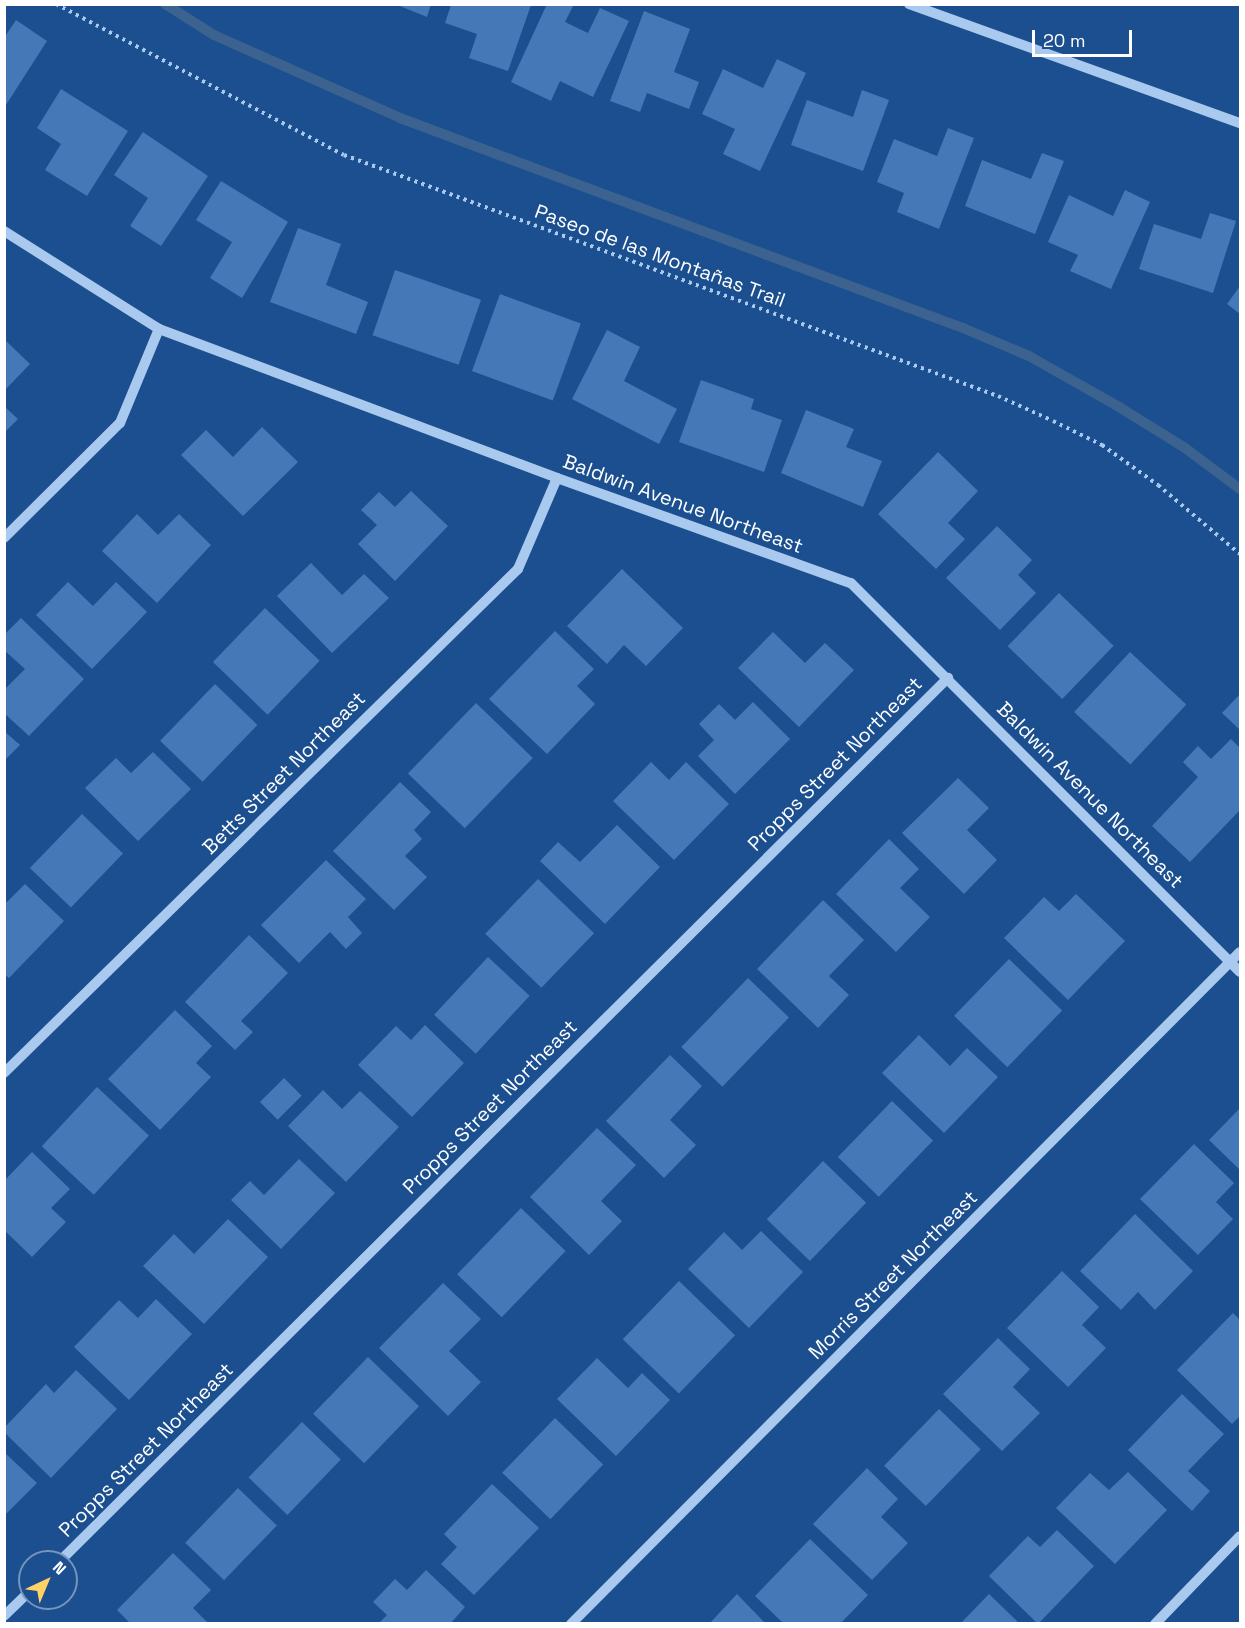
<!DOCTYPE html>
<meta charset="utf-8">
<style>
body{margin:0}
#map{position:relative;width:1245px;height:1628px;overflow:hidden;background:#1b4f8f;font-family:"Space Grotesk",sans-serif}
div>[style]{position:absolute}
.stream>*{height:10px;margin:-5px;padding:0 5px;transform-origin:5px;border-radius:5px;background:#3c6290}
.building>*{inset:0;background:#4478b7;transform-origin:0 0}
.path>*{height:4px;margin-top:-2px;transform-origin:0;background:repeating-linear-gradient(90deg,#a9c9ee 0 3px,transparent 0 7.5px)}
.minor>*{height:10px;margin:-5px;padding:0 5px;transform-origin:5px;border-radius:5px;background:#a9c9ee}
span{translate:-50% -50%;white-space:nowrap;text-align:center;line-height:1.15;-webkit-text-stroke:4.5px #1b4f8f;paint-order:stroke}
.street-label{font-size:20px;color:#fff}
.frame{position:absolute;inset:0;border:6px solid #fff;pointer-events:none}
.north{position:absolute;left:18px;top:1550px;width:60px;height:60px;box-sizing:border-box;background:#1b4f8f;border:2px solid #7695bc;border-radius:50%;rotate:44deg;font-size:16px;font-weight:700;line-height:24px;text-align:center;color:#fff}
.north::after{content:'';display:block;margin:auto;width:21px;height:27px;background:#ffd166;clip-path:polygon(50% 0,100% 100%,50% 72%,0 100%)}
.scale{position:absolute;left:1032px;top:30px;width:100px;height:27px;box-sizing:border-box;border:3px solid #fff;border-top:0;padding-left:8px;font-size:18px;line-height:21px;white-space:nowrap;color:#fff;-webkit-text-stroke:4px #1b4f8f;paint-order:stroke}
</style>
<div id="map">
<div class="stream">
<div style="left:165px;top:4px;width:58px;rotate:32.3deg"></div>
<div style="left:214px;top:35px;width:204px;rotate:24deg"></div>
<div style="left:400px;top:118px;width:601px;rotate:20.46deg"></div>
<div style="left:963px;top:328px;width:72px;rotate:23deg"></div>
<div style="left:1029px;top:356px;width:103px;rotate:29.5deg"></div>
<div style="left:1119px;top:407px;width:78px;rotate:31.8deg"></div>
<div style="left:1185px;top:448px;width:69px;rotate:36.7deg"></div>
</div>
<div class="building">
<div style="clip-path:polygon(395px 4px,431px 4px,427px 17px)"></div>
<div style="clip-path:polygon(547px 4px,574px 4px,565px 22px,588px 33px,600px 8px,629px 21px,593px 97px,560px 81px,551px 101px,511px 82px)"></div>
<div style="clip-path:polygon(451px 5px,531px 5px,508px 71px,469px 58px,477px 34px,445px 23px)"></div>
<div style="clip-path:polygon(644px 11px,690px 29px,674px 72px,699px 82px,689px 109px,647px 93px,640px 112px,610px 101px)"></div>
<div style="clip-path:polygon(16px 20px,47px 41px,4px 108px,4px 38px)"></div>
<div style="clip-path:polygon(777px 59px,806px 73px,760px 171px,723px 154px,735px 129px,702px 114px,723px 69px,763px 88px)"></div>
<div style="clip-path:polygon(61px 89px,128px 131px,87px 196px,45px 170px,61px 144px,37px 128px)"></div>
<div style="clip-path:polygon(862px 90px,889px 100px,863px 171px,791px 145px,807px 100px,853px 117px)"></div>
<div style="clip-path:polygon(948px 128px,974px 138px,939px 229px,897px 212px,904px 193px,877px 182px,894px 139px,937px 156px)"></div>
<div style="clip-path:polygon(143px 132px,208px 176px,161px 246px,130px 226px,148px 198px,114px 175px)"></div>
<div style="clip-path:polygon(1042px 153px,1064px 161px,1035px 234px,965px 206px,982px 160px,1031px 179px)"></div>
<div style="clip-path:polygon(221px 181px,288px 222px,242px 298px,210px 278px,232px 242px,196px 220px)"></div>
<div style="clip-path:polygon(1125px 190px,1150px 202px,1111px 289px,1070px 271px,1078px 255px,1048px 242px,1069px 195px,1113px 216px)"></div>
<div style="clip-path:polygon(1210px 213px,1236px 221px,1213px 293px,1139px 269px,1154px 224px,1201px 239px)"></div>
<div style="clip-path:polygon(298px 228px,341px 244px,326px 285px,368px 302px,356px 334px,270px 302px)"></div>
<div style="left:395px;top:270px;width:91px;height:69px;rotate:19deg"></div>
<div style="clip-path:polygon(1240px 286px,1240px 314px,1227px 304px)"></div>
<div style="left:500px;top:294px;width:86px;height:82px;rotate:20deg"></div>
<div style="clip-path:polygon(607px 330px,640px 347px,624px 381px,677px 409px,659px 444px,572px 399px)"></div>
<div style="clip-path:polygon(4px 339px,30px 364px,4px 391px)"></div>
<div style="clip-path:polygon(701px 380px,754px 399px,751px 409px,782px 420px,764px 472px,679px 442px)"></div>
<div style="clip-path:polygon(4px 406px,18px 419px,4px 433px)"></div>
<div style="clip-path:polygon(806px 410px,854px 429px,846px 447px,882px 461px,863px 507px,781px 473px)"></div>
<div style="clip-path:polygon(262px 427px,298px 462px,243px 516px,181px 455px,206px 430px,233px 457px)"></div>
<div style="clip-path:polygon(938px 452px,978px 491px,948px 523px,965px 539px,936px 569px,878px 514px)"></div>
<div style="clip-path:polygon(411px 491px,448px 526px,395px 581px,358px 544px,377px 525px,361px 510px,379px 492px,395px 507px)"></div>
<div style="clip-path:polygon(137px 514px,158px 535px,179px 514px,211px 545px,157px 603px,102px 551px)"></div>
<div style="clip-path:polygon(997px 526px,1032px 560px,1018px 575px,1036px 593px,1000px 630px,946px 578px)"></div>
<div style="clip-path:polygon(311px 563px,342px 595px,364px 574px,389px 598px,332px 653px,277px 596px)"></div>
<div style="clip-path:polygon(622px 569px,683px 628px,646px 666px,624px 645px,607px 664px,567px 626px)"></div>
<div style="clip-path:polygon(68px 582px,93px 606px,116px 582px,147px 612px,92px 669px,36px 615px)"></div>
<div style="left:1059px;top:593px;width:76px;height:74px;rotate:44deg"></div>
<div style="left:265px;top:608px;width:76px;height:75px;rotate:44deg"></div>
<div style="clip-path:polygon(21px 618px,84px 679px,29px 736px,4px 713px,4px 690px,25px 669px,4px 650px,4px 635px)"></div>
<div style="clip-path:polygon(555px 631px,594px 669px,577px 686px,595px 704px,547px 754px,489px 699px)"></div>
<div style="clip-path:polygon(773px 632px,805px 663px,825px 643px,854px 670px,799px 727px,738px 668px)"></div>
<div style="left:1130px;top:652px;width:77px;height:82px;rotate:43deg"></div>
<div style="left:215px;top:684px;width:59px;height:79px;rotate:44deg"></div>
<div style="clip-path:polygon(1240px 694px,1240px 730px,1222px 713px)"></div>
<div style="clip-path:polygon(753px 702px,790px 739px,735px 794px,698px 756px,714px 740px,699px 724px,719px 704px,735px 720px)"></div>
<div style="left:476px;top:703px;width:79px;height:98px;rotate:44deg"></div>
<div style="clip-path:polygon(4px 731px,20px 745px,4px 761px)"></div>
<div style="clip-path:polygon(1231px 739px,1240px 748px,1240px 810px,1190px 862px,1152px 826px,1198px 777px,1183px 762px,1198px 746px,1211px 759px)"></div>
<div style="clip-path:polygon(153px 752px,191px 789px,138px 841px,85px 788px,116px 758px,131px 773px)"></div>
<div style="clip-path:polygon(651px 762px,669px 780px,686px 762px,729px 804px,674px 860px,613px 801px)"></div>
<div style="clip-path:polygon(958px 778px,989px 808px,967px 830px,997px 860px,964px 894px,902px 833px)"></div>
<div style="clip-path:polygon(400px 782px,431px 812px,414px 830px,422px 839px,405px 856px,427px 877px,394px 910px,333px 851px)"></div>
<div style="left:82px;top:814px;width:57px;height:75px;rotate:44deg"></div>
<div style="clip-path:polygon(617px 825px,660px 867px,605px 924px,540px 861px,558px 842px,580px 862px)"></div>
<div style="clip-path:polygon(889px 839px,919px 869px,900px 888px,930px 917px,896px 952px,836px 894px)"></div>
<div style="clip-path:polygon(326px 860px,366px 899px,348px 917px,362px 933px,346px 949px,330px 932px,299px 963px,261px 925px)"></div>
<div style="left:538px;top:879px;width:78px;height:76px;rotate:44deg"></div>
<div style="clip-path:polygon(25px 884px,64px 921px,9px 978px,4px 974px,4px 900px,7px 902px)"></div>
<div style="clip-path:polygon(1076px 894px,1125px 941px,1068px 1000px,1004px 938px,1044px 897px,1059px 911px)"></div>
<div style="clip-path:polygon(823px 900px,864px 940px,829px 976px,849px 995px,818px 1028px,757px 969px)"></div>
<div style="clip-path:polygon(249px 935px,288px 973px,241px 1021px,253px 1032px,235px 1050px,185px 1002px)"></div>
<div style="left:488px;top:957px;width:57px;height:79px;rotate:43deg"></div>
<div style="left:1009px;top:959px;width:74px;height:79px;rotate:44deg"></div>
<div style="left:748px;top:978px;width:57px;height:96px;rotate:44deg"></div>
<div style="clip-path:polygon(175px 1010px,212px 1046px,196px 1063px,211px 1077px,160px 1130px,108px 1079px)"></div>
<div style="clip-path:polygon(425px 1025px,464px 1063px,412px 1117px,358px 1065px,396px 1026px,411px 1040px)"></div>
<div style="clip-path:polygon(919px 1035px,950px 1066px,967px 1048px,998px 1077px,944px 1133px,882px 1073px)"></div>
<div style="clip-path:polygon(670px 1055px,702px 1086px,670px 1120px,696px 1145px,664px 1178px,606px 1121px)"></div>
<div style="left:284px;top:1078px;width:25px;height:34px;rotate:45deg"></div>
<div style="left:97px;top:1087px;width:71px;height:81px;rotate:43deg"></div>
<div style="clip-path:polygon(323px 1090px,342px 1109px,360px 1091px,399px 1127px,346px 1182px,288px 1126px)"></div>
<div style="left:892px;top:1101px;width:57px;height:78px;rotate:44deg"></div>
<div style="clip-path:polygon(1240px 1108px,1240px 1170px,1209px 1140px)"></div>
<div style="clip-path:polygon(597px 1128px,636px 1165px,601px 1201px,622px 1221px,589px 1255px,530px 1197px)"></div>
<div style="clip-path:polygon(1194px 1144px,1234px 1183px,1216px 1202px,1233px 1219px,1198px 1255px,1140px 1199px)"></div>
<div style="clip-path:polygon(32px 1152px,70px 1189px,51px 1208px,66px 1222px,32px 1257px,4px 1230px,4px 1181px)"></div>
<div style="clip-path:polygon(299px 1159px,335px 1193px,281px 1249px,231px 1200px,250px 1181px,264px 1195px)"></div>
<div style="left:823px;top:1161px;width:60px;height:81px;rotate:44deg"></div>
<div style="left:521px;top:1208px;width:62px;height:92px;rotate:44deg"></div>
<div style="clip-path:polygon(1135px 1214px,1193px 1271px,1155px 1310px,1138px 1292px,1121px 1310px,1080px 1271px)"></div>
<div style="clip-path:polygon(228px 1219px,268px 1257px,204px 1324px,143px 1266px,174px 1234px,194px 1254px)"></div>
<div style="clip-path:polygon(761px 1231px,803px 1272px,749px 1328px,688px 1269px,724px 1232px,742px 1250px)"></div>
<div style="clip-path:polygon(1062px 1271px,1099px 1307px,1082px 1325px,1106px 1348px,1068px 1387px,1007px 1328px)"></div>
<div style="left:679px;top:1281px;width:78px;height:81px;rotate:44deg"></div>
<div style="clip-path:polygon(443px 1283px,481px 1319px,449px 1351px,481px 1382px,448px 1416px,379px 1348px)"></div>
<div style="clip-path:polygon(156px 1299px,192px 1334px,129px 1400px,74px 1347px,119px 1300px,138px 1318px)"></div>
<div style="clip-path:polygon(1233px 1313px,1240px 1320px,1240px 1416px,1232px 1424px,1177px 1370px)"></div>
<div style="clip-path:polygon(998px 1338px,1030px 1369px,1013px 1387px,1040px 1413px,1002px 1451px,943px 1394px)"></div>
<div style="left:368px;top:1357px;width:71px;height:79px;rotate:44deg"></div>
<div style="clip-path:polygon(597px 1358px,628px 1388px,642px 1373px,670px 1400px,616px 1456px,557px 1399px)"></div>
<div style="clip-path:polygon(76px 1370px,117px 1409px,51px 1478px,5px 1433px,5px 1427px,46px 1384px,54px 1393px)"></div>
<div style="clip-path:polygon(1182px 1394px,1224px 1434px,1188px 1471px,1210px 1491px,1192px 1511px,1128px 1450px)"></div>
<div style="left:939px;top:1409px;width:58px;height:79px;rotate:44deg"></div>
<div style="left:555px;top:1418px;width:67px;height:76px;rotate:44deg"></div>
<div style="left:302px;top:1422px;width:54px;height:77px;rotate:44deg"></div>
<div style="clip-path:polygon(4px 1452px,37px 1483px,4px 1516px)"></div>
<div style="clip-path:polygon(867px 1468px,898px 1499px,881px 1517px,908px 1543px,872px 1580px,813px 1524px)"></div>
<div style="clip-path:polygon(1128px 1472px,1167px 1510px,1115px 1564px,1056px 1508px,1090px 1473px,1109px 1490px)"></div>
<div style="clip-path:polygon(492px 1484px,539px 1528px,474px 1595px,441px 1564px,457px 1547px,444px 1534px)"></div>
<div style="left:238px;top:1488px;width:54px;height:76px;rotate:44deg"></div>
<div style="clip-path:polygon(1057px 1530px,1094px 1566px,1038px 1624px,989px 1576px,1028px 1536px,1040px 1547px)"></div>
<div style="clip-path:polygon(810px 1539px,868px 1595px,840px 1624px,784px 1624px,755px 1596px)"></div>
<div style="clip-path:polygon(173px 1553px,211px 1590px,193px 1608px,209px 1624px,131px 1624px,117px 1610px)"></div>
<div style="clip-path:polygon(426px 1570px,465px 1607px,450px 1624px,378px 1624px,387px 1615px,373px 1602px,395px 1579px,407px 1590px)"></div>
<div style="clip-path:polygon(737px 1594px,766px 1624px,709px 1624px)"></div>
<div style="clip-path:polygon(989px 1594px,1020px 1624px,960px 1624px)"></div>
</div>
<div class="path">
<div style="left:56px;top:4px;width:325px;rotate:27.7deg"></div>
<div style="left:344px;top:155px;width:697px;rotate:20.23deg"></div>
<div style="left:998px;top:396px;width:60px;rotate:24.4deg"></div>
<div style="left:1053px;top:421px;width:55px;rotate:26.1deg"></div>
<div style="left:1102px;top:445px;width:69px;rotate:35.5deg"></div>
<div style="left:1158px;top:485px;width:107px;rotate:40.1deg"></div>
</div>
<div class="minor">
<div style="left:909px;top:4px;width:352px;rotate:19.8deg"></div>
<div style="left:4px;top:231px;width:183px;rotate:32.3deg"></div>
<div style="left:159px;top:329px;width:425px;rotate:20.5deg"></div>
<div style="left:557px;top:478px;width:312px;rotate:19.7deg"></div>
<div style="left:851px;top:583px;width:550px;rotate:45deg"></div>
<div style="left:4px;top:538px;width:163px;rotate:-44.8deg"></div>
<div style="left:120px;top:423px;width:102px;rotate:-67.5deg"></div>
<div style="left:4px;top:1073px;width:720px;rotate:-44.44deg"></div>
<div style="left:518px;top:569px;width:99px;rotate:-66.8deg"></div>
<div style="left:59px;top:1562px;width:1254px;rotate:-44.84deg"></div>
<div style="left:4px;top:1616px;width:36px;rotate:-44deg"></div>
<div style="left:571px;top:1624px;width:948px;rotate:-45.13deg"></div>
<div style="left:1155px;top:1624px;width:122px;rotate:-46deg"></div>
</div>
<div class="street-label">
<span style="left:660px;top:256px;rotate:20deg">Paseo de las Montañas Trail</span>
<span style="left:683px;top:504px;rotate:20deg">Baldwin Avenue Northeast</span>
<span style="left:835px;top:764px;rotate:-45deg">Propps Street Northeast</span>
<span style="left:284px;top:773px;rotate:-45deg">Betts Street Northeast</span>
<span style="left:1090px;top:795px;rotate:45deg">Baldwin Avenue Northeast</span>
<span style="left:490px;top:1107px;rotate:-45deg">Propps Street Northeast</span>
<span style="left:893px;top:1275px;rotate:-45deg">Morris Street Northeast</span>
<span style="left:146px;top:1450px;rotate:-45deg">Propps Street Northeast</span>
</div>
<div class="frame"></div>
<div class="north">N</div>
<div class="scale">20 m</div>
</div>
